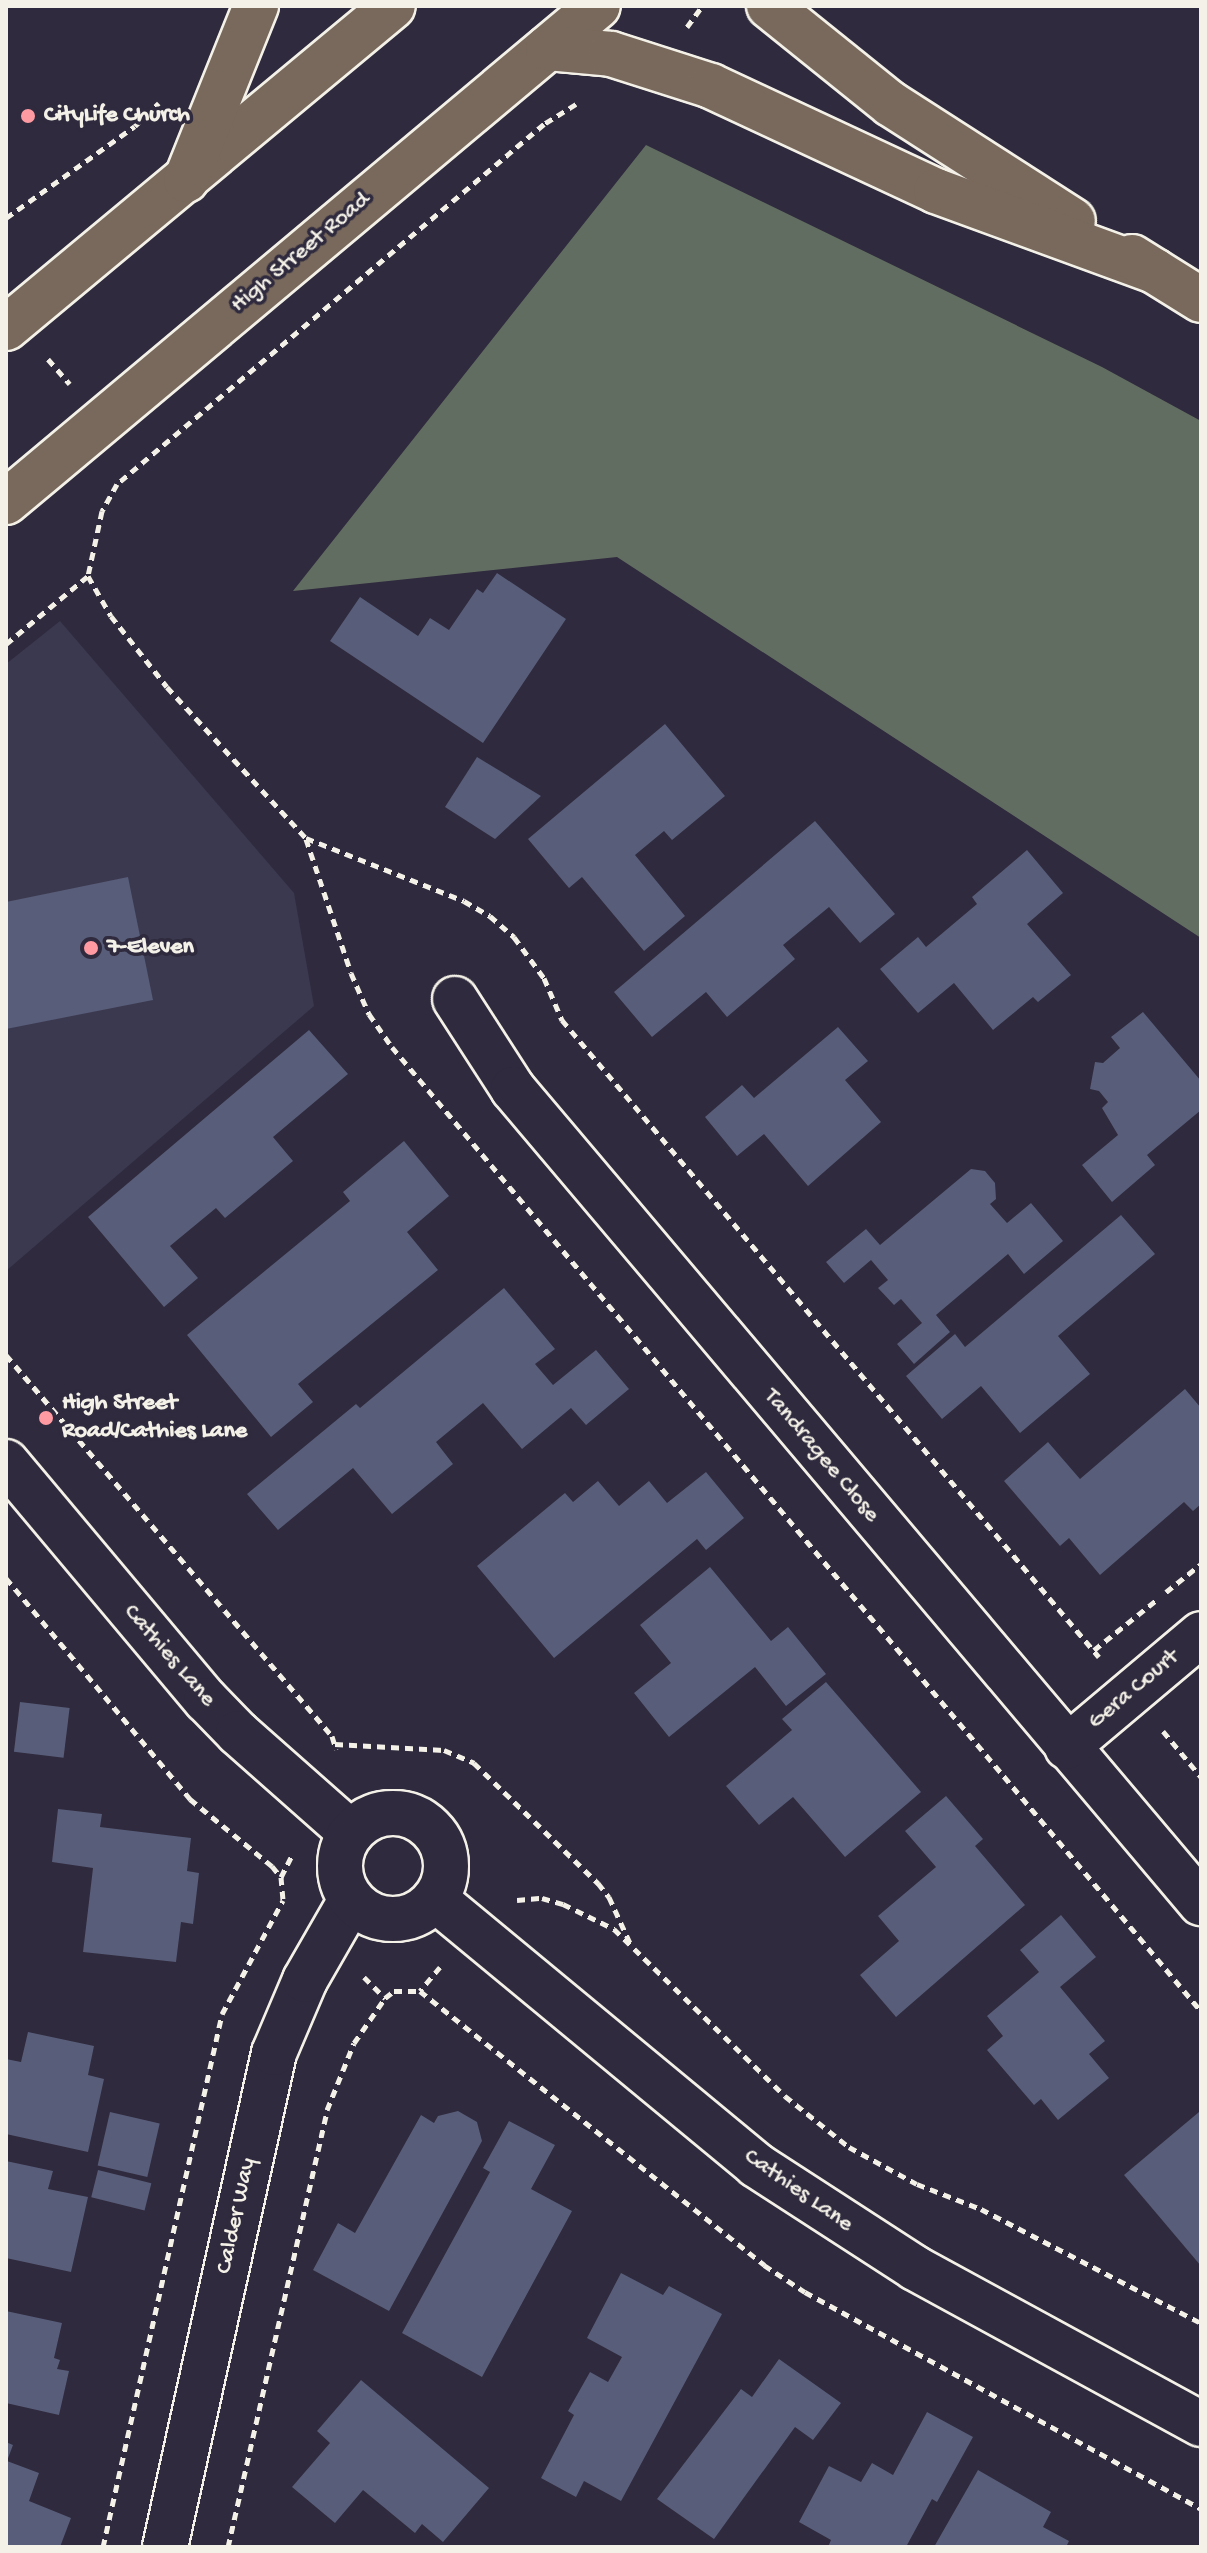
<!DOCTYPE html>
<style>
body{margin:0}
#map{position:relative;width:1207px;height:2553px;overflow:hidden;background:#2f2a3d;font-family:"Gochi Hand",sans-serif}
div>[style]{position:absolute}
.built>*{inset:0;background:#3b394f}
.green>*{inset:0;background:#626d61}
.building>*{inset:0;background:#585d79;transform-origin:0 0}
.path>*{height:5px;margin-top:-2.5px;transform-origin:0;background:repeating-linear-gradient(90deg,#f4f1e8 0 8px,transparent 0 14px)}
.roads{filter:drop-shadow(2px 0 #f4f1e8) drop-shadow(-2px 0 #f4f1e8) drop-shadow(0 2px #f4f1e8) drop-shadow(0 -2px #f4f1e8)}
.street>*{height:44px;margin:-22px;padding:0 22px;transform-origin:22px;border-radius:22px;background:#2f2a3d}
.secondary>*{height:44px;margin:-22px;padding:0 22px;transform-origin:22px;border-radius:22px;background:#2f2a3d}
.secondary>.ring{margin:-22px;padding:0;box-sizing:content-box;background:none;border:44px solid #2f2a3d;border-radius:50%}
.primary>*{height:44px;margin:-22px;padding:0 22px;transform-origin:22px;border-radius:22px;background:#78695c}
.highway>*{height:44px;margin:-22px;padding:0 22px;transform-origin:22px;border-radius:22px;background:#78695c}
.dots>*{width:22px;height:22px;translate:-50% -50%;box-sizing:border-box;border:4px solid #2f2a3d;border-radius:50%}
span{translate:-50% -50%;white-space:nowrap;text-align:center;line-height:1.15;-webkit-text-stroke:7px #2f2a3d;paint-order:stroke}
.poi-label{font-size:24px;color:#f4f1e8;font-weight:700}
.left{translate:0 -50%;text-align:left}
.street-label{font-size:24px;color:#f4f1e8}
.frame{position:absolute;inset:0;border:8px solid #f4f1e8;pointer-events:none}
</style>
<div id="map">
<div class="built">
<div style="clip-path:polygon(60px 621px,294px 893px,314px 1006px,6px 1271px,6px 664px)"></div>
</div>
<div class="green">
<div style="clip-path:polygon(646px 145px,1102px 367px,1201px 421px,1201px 938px,617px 557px,293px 591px)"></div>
</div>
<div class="building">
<div style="clip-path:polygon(497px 573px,566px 619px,483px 743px,330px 641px,360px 597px,418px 636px,430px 618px,449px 630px,477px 589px,483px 593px)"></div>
<div style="clip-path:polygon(665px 724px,725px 796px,672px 840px,664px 831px,635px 855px,685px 916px,644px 951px,582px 877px,569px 888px,528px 839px)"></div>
<div style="clip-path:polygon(477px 757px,541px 796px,495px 839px,445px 807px)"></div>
<div style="clip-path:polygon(815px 821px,895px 914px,860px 943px,829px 907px,783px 945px,795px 959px,727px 1017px,706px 992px,652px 1037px,614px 992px)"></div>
<div style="clip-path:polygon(1027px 850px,1063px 893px,1027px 924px,1071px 975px,1038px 1002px,1033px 997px,993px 1030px,954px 983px,918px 1013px,880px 969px,918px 937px,926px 947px,977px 904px,972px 897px)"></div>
<div style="clip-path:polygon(128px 877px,153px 1000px,6px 1029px,6px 902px)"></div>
<div style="clip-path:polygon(1143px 1012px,1201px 1081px,1201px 1110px,1147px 1155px,1155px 1165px,1112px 1202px,1082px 1165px,1118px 1135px,1102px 1108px,1108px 1102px,1099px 1091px,1090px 1089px,1095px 1062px,1103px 1063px,1120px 1048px,1111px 1037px)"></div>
<div style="clip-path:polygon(838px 1027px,868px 1061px,845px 1080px,881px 1122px,808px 1186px,764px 1134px,737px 1156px,705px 1117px,742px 1085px,754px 1098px)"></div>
<div style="clip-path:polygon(309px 1030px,348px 1074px,273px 1137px,293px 1161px,225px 1218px,216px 1208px,170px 1246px,198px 1278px,164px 1307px,88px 1217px)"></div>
<div style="clip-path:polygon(404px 1141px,449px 1196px,407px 1232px,438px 1270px,298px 1384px,313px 1402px,271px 1437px,187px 1335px,350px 1201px,343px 1192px)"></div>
<div style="clip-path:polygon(971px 1169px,985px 1171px,995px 1183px,996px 1199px,990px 1204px,1007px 1223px,1031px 1203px,1063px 1241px,1024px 1274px,1008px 1254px,936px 1315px,950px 1332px,914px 1364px,897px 1344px,922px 1323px,901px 1299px,894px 1305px,878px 1288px,888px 1280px,871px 1260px,844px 1283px,826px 1262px,866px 1229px,880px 1245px)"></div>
<div style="clip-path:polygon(1121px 1215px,1155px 1254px,1058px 1336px,1090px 1374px,1020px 1433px,981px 1386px,942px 1419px,906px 1376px,955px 1334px,965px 1347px)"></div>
<div style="clip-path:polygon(504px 1288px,555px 1349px,535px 1364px,553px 1385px,596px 1350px,629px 1389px,586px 1425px,571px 1408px,522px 1449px,483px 1403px,436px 1442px,453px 1464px,392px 1514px,353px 1468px,278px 1530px,247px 1494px,356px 1404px,360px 1408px)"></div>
<div style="clip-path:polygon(1185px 1389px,1201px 1408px,1201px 1504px,1193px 1511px,1184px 1502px,1100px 1575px,1069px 1538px,1060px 1546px,1004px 1481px,1048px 1442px,1080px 1479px)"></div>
<div style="clip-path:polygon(706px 1472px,744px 1518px,706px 1550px,697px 1539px,554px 1658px,477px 1566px,565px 1493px,573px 1502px,598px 1481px,619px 1506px,649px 1481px,667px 1503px)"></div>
<div style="clip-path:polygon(710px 1567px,771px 1641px,788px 1627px,826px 1674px,786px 1706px,755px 1667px,669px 1737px,634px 1693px,671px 1663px,640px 1625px)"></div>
<div style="clip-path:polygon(826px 1682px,921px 1792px,845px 1857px,793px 1797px,759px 1825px,726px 1786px,792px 1730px,782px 1719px)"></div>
<div style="left:20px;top:1702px;width:50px;height:50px;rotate:7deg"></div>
<div style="clip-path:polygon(946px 1796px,983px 1839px,975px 1846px,1025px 1905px,896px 2017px,860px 1975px,899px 1941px,878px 1916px,936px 1867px,905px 1831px)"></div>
<div style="clip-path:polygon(58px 1809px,102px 1814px,100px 1827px,191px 1838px,187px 1871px,199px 1873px,193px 1924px,181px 1922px,176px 1962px,83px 1952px,93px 1868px,52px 1862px)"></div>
<div style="clip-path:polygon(1061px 1915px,1096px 1957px,1060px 1987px,1105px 2041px,1089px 2054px,1109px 2078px,1058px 2120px,1041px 2099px,1034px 2105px,987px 2050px,1003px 2036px,987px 2016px,1039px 1972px,1020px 1950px)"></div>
<div style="clip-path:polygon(28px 2032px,94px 2046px,88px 2075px,104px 2079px,88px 2152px,6px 2134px,6px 2059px,21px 2062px)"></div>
<div style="clip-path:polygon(458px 2111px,477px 2122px,482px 2141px,389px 2311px,313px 2270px,338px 2223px,355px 2233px,421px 2115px,434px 2123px,438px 2116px)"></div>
<div style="left:110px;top:2112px;width:51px;height:55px;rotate:13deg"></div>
<div style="clip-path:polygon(1199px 2112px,1201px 2115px,1201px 2266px,1124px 2175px)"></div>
<div style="clip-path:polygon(509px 2121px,555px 2145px,531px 2189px,572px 2211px,482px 2377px,402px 2333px,490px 2172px,483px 2168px)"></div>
<div style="clip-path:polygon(6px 2161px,53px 2171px,48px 2189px,88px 2197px,71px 2272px,6px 2258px)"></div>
<div style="left:98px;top:2170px;width:55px;height:28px;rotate:14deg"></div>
<div style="clip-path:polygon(621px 2273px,663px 2295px,669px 2286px,722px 2314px,621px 2501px,584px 2481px,576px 2497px,541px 2478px,574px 2415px,568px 2411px,590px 2372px,608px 2382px,622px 2357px,587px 2338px)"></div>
<div style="clip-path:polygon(6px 2311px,62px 2323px,54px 2358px,60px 2360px,57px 2369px,69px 2371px,59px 2415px,6px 2403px)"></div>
<div style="clip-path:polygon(779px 2359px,841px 2403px,813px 2440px,795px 2427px,714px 2539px,657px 2499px,741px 2389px,752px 2397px)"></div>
<div style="clip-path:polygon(361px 2380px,489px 2488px,443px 2542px,422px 2524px,415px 2533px,363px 2490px,335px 2523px,292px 2487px,330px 2443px,317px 2431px)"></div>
<div style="clip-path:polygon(927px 2412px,973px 2437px,937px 2502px,932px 2499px,906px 2547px,828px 2547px,831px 2540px,799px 2522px,829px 2466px,861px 2482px,872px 2463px,893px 2475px)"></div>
<div style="clip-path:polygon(6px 2442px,13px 2445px,7px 2461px,39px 2473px,29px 2501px,71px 2518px,60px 2547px,6px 2547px)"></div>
<div style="clip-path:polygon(978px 2470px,1051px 2512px,1043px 2527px,1069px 2541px,1066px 2547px,934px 2547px)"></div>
</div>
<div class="path">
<div style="left:687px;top:27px;width:26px;rotate:-54deg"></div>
<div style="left:576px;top:104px;width:38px;rotate:148deg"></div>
<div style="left:544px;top:124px;width:559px;rotate:139.87deg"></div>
<div style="left:117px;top:484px;width:31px;rotate:119deg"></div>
<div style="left:102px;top:511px;width:66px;rotate:102.2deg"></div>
<div style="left:88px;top:576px;width:46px;rotate:60.1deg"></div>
<div style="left:111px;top:616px;width:90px;rotate:51.7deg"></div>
<div style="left:167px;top:687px;width:205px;rotate:47.4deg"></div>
<div style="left:306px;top:838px;width:170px;rotate:21.7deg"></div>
<div style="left:464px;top:901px;width:30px;rotate:30deg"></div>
<div style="left:490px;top:916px;width:32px;rotate:41deg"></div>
<div style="left:514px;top:937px;width:51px;rotate:53.8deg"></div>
<div style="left:544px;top:978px;width:46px;rotate:66.8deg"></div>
<div style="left:562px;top:1020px;width:833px;rotate:49.87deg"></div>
<div style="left:6px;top:218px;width:158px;rotate:-35.5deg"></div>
<div style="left:135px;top:126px;width:33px;rotate:-44deg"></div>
<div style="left:48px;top:359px;width:33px;rotate:49deg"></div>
<div style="left:6px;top:644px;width:107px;rotate:-39.7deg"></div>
<div style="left:306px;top:839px;width:141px;rotate:71.4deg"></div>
<div style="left:351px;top:973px;width:45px;rotate:66.3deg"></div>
<div style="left:369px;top:1014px;width:40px;rotate:55.1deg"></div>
<div style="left:392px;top:1047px;width:1258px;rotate:50deg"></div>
<div style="left:6px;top:1355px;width:501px;rotate:49.45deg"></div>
<div style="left:332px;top:1736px;width:14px;rotate:73deg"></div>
<div style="left:6px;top:1578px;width:288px;rotate:50.2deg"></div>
<div style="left:190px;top:1799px;width:106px;rotate:39.3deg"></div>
<div style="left:272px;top:1866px;width:14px;rotate:51deg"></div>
<div style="left:281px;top:1877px;width:23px;rotate:85deg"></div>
<div style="left:1166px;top:1592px;width:45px;rotate:-38.7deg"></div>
<div style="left:1094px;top:1650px;width:83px;rotate:-38.7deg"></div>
<div style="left:1163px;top:1731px;width:60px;rotate:50.4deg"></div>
<div style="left:335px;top:1744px;width:109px;rotate:3.2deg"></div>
<div style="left:444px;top:1750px;width:33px;rotate:23deg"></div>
<div style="left:474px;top:1763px;width:173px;rotate:44.1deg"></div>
<div style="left:598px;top:1883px;width:18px;rotate:52deg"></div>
<div style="left:609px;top:1897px;width:51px;rotate:65.5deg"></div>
<div style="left:281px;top:1877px;width:27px;rotate:-63deg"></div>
<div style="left:517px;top:1900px;width:25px;rotate:-5deg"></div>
<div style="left:542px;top:1898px;width:22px;rotate:16deg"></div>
<div style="left:563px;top:1904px;width:57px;rotate:26.1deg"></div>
<div style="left:614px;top:1929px;width:239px;rotate:44.3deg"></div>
<div style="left:785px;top:2096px;width:82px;rotate:38.6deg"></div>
<div style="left:849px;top:2147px;width:77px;rotate:28.6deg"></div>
<div style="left:917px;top:2184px;width:69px;rotate:21.3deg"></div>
<div style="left:981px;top:2209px;width:248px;rotate:27.4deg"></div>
<div style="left:440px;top:1967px;width:31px;rotate:130deg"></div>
<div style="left:420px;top:1991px;width:440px;rotate:38.5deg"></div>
<div style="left:764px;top:2265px;width:49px;rotate:33.4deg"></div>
<div style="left:805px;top:2292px;width:452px;rotate:28.7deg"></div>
<div style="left:364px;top:1977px;width:30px;rotate:45deg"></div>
<div style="left:385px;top:1998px;width:11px;rotate:-38deg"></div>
<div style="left:394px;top:1991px;width:26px"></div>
<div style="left:103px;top:2547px;width:546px;rotate:-77.41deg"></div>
<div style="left:222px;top:2014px;width:129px;rotate:-61.8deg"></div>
<div style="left:228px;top:2547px;width:448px;rotate:-77.2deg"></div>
<div style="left:327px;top:2110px;width:72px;rotate:-68.1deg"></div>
<div style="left:354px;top:2043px;width:55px;rotate:-55.4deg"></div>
</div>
<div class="roads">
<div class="street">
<div style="left:455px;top:999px;width:107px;rotate:57.2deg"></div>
<div style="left:513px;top:1089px;width:1066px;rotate:49.8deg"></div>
<div style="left:1067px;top:1747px;width:175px;rotate:-40.1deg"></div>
<div style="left:165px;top:2547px;width:506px;rotate:-77.56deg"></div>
<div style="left:274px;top:2053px;width:79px;rotate:-67deg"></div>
<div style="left:305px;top:1980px;width:92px;rotate:-60.1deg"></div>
</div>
<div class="secondary">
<div style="left:6px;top:1462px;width:311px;rotate:50deg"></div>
<div style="left:206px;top:1700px;width:46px;rotate:45.9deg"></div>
<div style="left:238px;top:1733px;width:151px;rotate:41.5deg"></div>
<div class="ring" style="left:340px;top:1813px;width:62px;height:62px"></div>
<div style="left:435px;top:1899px;width:417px;rotate:39.6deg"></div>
<div style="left:756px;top:2165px;width:189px;rotate:32.9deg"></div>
<div style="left:915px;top:2268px;width:326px;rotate:28.6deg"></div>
</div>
<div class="primary">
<div style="left:6px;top:328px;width:503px;rotate:-39.76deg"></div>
<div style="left:6px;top:502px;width:772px;rotate:-39.96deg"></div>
</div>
<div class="highway">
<div style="left:769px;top:6px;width:156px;rotate:38.8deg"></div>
<div style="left:891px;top:104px;width:216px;rotate:32.7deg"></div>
<div style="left:548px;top:48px;width:63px;rotate:5.4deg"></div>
<div style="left:611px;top:54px;width:105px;rotate:17.7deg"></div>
<div style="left:711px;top:86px;width:248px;rotate:25deg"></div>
<div style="left:936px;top:191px;width:233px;rotate:20.1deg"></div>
<div style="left:186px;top:180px;width:188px;rotate:-68.1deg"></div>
<div style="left:1132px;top:257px;width:81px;rotate:31.9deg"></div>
</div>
</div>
<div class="dots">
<div style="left:28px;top:116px;background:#ff9aa2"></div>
<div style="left:91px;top:948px;background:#ff9aa2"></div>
<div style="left:46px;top:1418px;background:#ff9aa2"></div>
</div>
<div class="poi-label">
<span class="left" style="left:44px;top:116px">CityLife Church</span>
<span class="left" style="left:107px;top:948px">7-Eleven</span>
<span class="left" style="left:62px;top:1418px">High Street<br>Road/Cathies Lane</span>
</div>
<div class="street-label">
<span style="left:301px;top:253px;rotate:-40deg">High Street Road</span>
<span style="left:821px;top:1456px;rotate:50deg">Tandragee Close</span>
<span style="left:169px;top:1656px;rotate:49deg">Cathies Lane</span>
<span style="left:1134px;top:1690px;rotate:-40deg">Gera Court</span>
<span style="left:798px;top:2191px;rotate:35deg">Cathies Lane</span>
<span style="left:237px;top:2216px;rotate:-78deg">Calder Way</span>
</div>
<div class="frame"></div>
</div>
